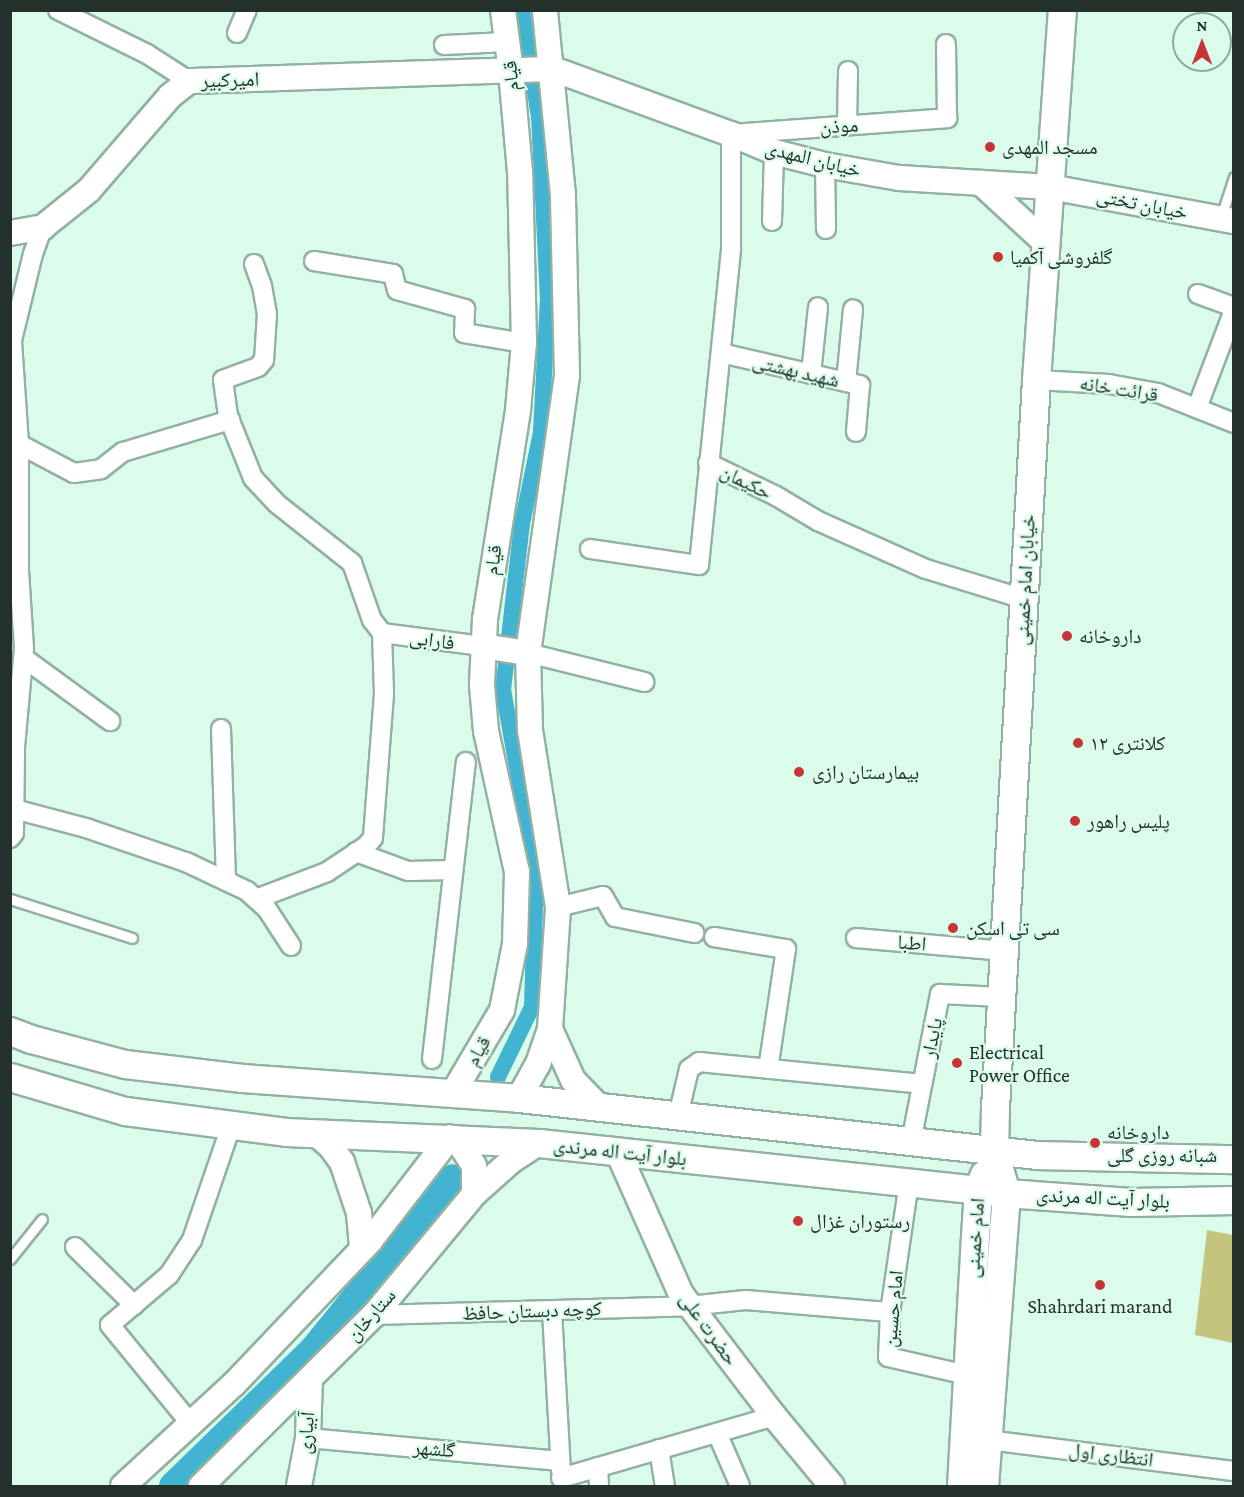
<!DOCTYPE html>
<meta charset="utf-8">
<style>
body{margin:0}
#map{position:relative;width:1244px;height:1497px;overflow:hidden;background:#dbfceb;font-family:"Crimson Pro","Noto Naskh Arabic",serif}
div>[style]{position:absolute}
.green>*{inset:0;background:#c4c47f}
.canal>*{height:16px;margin:-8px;padding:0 8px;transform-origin:8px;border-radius:8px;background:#42b3d0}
.river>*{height:28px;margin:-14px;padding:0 14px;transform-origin:14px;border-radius:14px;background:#42b3d0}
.roads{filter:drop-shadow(2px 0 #93b1a2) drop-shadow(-2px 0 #93b1a2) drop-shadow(0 2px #93b1a2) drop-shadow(0 -2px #93b1a2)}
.lane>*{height:9px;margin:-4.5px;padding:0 4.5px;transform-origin:4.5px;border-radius:4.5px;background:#fff}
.street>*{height:18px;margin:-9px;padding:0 9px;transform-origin:9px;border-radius:9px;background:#fff}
.secondary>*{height:24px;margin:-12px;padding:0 12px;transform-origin:12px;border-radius:12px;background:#fff}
.primary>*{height:27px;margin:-13.5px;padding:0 13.5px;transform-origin:13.5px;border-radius:13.5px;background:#fff}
.dots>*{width:16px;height:16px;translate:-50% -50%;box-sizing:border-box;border:3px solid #dbfceb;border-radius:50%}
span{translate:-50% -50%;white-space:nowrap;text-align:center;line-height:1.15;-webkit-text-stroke:4.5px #dbfceb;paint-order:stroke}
.street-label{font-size:20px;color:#24302a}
.poi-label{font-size:20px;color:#24302a}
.left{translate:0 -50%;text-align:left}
.frame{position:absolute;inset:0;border:12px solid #24302a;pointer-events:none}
.north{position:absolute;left:1172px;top:12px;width:60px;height:60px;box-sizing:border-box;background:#dbfceb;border:2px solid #92aa9e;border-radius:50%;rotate:0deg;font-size:16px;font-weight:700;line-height:24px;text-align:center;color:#24302a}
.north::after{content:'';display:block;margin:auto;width:21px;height:27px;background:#c53636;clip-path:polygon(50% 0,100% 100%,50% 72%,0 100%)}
</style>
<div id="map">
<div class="green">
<div style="clip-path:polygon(1207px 1230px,1233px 1235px,1233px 1343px,1195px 1335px)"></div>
</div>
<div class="canal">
<div style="left:498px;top:1077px;width:78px;rotate:-64.1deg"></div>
<div style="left:532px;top:1007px;width:134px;rotate:-88.3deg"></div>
<div style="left:536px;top:873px;width:186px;rotate:-100.2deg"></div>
<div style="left:503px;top:690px;width:167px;rotate:-83.5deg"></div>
<div style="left:522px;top:524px;width:94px;rotate:-78.3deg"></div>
<div style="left:541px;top:432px;width:132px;rotate:-87deg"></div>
<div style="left:548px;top:300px;width:183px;rotate:-92.8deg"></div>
<div style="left:539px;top:117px;width:108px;rotate:-99deg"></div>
</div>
<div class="river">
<div style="left:173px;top:1486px;width:194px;rotate:-44.2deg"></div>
<div style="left:312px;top:1351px;width:223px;rotate:-50.8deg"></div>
</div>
<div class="roads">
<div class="lane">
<div style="left:1221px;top:217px;width:42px;rotate:-72deg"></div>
<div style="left:10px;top:899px;width:128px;rotate:17.7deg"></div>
<div style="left:10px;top:1259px;width:51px;rotate:-51.3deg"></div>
</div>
<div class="street">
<div style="left:58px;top:10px;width:99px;rotate:26.3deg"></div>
<div style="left:147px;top:54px;width:50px;rotate:32.7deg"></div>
<div style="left:237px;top:33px;width:25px;rotate:-67deg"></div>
<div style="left:444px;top:45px;width:63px;rotate:-2.7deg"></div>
<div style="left:847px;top:125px;width:54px;rotate:-88.9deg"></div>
<div style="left:825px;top:165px;width:64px;rotate:89.1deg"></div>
<div style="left:772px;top:221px;width:69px;rotate:-88.3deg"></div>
<div style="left:314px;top:261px;width:80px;rotate:9.3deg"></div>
<div style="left:393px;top:274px;width:16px;rotate:76deg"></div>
<div style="left:397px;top:290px;width:71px;rotate:15.6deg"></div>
<div style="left:465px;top:309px;width:24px;rotate:92deg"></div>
<div style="left:464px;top:333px;width:61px;rotate:9.5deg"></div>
<div style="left:254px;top:264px;width:23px;rotate:70deg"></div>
<div style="left:262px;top:286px;width:28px;rotate:80deg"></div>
<div style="left:267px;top:314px;width:46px;rotate:93.7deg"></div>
<div style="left:264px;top:360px;width:9px;rotate:131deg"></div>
<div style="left:258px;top:367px;width:37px;rotate:160deg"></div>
<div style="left:223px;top:380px;width:36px;rotate:82deg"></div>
<div style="left:228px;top:416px;width:67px;rotate:68deg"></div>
<div style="left:253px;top:478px;width:34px;rotate:47deg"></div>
<div style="left:276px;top:503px;width:97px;rotate:38.3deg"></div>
<div style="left:352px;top:563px;width:60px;rotate:70.7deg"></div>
<div style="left:372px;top:620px;width:16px;rotate:52deg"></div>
<div style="left:382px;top:633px;width:61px;rotate:88.1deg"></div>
<div style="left:384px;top:694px;width:144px;rotate:94.4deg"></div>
<div style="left:373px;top:838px;width:11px;rotate:131deg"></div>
<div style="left:366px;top:846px;width:47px;rotate:146.3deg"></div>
<div style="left:327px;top:872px;width:76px;rotate:159.2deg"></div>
<div style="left:1198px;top:294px;width:38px;rotate:20deg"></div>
<div style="left:721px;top:353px;width:143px;rotate:13deg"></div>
<div style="left:860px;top:385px;width:47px;rotate:94.9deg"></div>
<div style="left:811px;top:374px;width:67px;rotate:-84deg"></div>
<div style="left:1036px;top:380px;width:73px;rotate:3.1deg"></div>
<div style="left:1109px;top:384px;width:50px;rotate:10.4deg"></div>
<div style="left:1158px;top:393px;width:82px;rotate:21.5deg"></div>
<div style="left:846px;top:382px;width:73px;rotate:-84.5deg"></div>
<div style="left:1197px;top:408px;width:105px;rotate:-69.3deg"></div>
<div style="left:19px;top:444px;width:62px;rotate:27.8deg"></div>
<div style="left:74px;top:473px;width:27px;rotate:-8deg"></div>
<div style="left:101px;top:469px;width:28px;rotate:-38deg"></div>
<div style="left:123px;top:452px;width:112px;rotate:-16.7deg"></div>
<div style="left:708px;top:463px;width:76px;rotate:25.9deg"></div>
<div style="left:776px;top:496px;width:49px;rotate:30.8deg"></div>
<div style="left:818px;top:521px;width:118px;rotate:24deg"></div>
<div style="left:926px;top:569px;width:102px;rotate:17deg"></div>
<div style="left:590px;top:549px;width:110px;rotate:8.4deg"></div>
<div style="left:699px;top:565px;width:319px;rotate:-84.2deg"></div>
<div style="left:731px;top:248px;width:114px;rotate:-90deg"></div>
<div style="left:731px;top:134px;width:217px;rotate:-4.2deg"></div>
<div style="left:947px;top:118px;width:74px;rotate:-90.8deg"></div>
<div style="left:382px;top:633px;width:101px;rotate:7.4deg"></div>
<div style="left:528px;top:653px;width:120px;rotate:14deg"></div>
<div style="left:24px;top:658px;width:107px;rotate:36.2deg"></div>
<div style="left:221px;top:729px;width:152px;rotate:88.1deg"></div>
<div style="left:14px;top:809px;width:74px;rotate:14.8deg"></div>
<div style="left:86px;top:828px;width:106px;rotate:18.8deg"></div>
<div style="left:186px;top:862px;width:68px;rotate:25.4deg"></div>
<div style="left:247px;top:891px;width:27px;rotate:42deg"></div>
<div style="left:267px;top:909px;width:44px;rotate:57deg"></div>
<div style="left:10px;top:838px;width:6px;rotate:-51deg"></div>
<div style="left:14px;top:833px;width:86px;rotate:-89.3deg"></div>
<div style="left:15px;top:747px;width:99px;rotate:-84.8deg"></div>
<div style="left:24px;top:648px;width:78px;rotate:-93.7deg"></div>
<div style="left:19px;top:570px;width:126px;rotate:-90deg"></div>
<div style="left:19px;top:444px;width:104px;rotate:-93.9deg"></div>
<div style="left:12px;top:340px;width:89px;rotate:-76.3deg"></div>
<div style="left:33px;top:254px;width:29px;rotate:-70deg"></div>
<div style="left:356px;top:852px;width:55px;rotate:20.1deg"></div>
<div style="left:408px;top:871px;width:45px;rotate:-1.3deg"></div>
<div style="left:558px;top:907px;width:46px;rotate:-13.7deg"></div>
<div style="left:603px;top:896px;width:24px;rotate:60deg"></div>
<div style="left:615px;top:917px;width:81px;rotate:11.4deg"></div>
<div style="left:714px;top:937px;width:73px;rotate:9.5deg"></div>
<div style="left:786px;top:949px;width:121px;rotate:98.5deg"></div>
<div style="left:856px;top:938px;width:149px;rotate:5deg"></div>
<div style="left:432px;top:1059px;width:299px;rotate:-83.5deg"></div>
<div style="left:678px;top:1116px;width:48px;rotate:-76.8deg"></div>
<div style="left:689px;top:1069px;width:12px;rotate:-35deg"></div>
<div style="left:699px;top:1062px;width:224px;rotate:5.6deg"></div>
<div style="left:911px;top:1142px;width:151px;rotate:-78.9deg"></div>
<div style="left:940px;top:994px;width:61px;rotate:2.8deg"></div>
<div style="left:909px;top:1182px;width:131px;rotate:98.3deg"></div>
<div style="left:890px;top:1312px;width:45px;rotate:92.5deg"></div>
<div style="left:888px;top:1357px;width:81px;rotate:12.8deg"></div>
<div style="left:75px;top:1247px;width:83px;rotate:44.5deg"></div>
<div style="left:552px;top:1311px;width:160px;rotate:86.8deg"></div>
<div style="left:374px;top:1315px;width:315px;rotate:-1.6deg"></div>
<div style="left:689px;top:1306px;width:57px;rotate:-6deg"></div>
<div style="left:746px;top:1300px;width:144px;rotate:4.8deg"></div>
<div style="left:191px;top:1424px;width:128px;rotate:-129.3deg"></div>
<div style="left:110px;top:1325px;width:77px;rotate:-40.3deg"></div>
<div style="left:169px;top:1275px;width:42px;rotate:-56.7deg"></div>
<div style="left:192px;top:1240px;width:120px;rotate:-71.1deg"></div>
<div style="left:717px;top:1433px;width:58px;rotate:66.5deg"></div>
<div style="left:308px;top:1438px;width:253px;rotate:5.2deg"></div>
<div style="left:988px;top:1440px;width:248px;rotate:7.2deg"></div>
<div style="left:659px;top:1449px;width:37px;rotate:81deg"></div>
<div style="left:598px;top:1467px;width:19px;rotate:87deg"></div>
<div style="left:561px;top:1478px;width:222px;rotate:-16.2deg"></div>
</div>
<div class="secondary">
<div style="left:981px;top:183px;width:88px;rotate:42.7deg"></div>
<div style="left:10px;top:233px;width:34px;rotate:-10deg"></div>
<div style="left:43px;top:227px;width:59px;rotate:-38.8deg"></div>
<div style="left:89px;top:190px;width:124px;rotate:-49.2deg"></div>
<div style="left:170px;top:96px;width:24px;rotate:-38deg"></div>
<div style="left:189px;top:81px;width:364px;rotate:-1.9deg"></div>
<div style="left:553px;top:69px;width:189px;rotate:20.1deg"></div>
<div style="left:731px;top:134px;width:47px;rotate:22.7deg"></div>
<div style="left:774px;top:152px;width:53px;rotate:14.3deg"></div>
<div style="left:825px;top:165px;width:75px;rotate:10deg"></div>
<div style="left:899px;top:178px;width:151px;rotate:3.4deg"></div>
<div style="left:1050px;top:187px;width:187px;rotate:10.5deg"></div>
<div style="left:482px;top:646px;width:47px;rotate:8.7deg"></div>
<div style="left:550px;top:1029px;width:56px;rotate:65.7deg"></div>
<div style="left:573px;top:1080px;width:36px;rotate:46deg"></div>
<div style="left:453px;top:1093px;width:96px;rotate:-59.4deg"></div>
<div style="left:502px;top:1010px;width:67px;rotate:-78.9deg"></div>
<div style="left:515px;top:944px;width:72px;rotate:-88.4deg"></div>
<div style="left:517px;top:872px;width:144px;rotate:-102.4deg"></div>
<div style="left:486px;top:731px;width:46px;rotate:-95deg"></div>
<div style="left:482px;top:685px;width:66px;rotate:-87.4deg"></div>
<div style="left:485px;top:619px;width:212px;rotate:-81deg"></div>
<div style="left:518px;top:410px;width:67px;rotate:-84.9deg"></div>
<div style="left:524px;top:343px;width:171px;rotate:-91.3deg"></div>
<div style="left:520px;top:172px;width:101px;rotate:-95.1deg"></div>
<div style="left:511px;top:71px;width:62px;rotate:-97.5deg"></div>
<div style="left:519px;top:1098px;width:39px;rotate:-61deg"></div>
<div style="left:538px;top:1064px;width:37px;rotate:-71deg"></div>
<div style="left:550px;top:1029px;width:122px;rotate:-86.2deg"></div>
<div style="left:558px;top:907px;width:179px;rotate:-99deg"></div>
<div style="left:530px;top:730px;width:77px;rotate:-91.5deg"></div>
<div style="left:528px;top:653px;width:281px;rotate:-82deg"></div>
<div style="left:567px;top:375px;width:180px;rotate:-91.3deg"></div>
<div style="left:563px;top:195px;width:186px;rotate:-95.6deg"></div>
<div style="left:315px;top:1133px;width:21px;rotate:41deg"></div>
<div style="left:331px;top:1147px;width:19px;rotate:54deg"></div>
<div style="left:342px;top:1162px;width:54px;rotate:71.6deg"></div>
<div style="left:359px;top:1213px;width:36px;rotate:85deg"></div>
<div style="left:456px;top:1138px;width:33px;rotate:57deg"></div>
<div style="left:474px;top:1166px;width:28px;rotate:90deg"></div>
<div style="left:618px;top:1152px;width:155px;rotate:66.1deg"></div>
<div style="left:681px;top:1294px;width:153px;rotate:52.7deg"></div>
<div style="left:774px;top:1416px;width:91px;rotate:50.4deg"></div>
<div style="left:123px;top:1486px;width:151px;rotate:-42.6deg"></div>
<div style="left:234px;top:1384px;width:197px;rotate:-46.4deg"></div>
<div style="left:370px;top:1241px;width:131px;rotate:-52.4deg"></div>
<div style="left:201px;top:1486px;width:243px;rotate:-44.7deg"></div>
<div style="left:374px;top:1315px;width:157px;rotate:-50.4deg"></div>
<div style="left:474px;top:1194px;width:50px;rotate:-41.7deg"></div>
<div style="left:511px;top:1161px;width:33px;rotate:-33deg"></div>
<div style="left:299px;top:1486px;width:49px;rotate:-79.4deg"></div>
<div style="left:308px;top:1438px;width:59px;rotate:-88.1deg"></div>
</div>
<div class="primary">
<div style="left:10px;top:1031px;width:22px;rotate:21deg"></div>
<div style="left:31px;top:1039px;width:97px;rotate:14.9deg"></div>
<div style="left:125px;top:1064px;width:118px;rotate:6.8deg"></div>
<div style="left:242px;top:1078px;width:278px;rotate:4.1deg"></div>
<div style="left:519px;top:1098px;width:521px;rotate:6.28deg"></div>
<div style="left:1037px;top:1155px;width:197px;rotate:1.2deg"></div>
<div style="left:10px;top:1077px;width:120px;rotate:16.5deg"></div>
<div style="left:125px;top:1111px;width:162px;rotate:7.4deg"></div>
<div style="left:286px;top:1132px;width:253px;rotate:2.5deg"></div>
<div style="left:539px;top:1143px;width:470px;rotate:6.1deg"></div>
<div style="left:1006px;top:1193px;width:125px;rotate:4.1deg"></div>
<div style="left:1131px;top:1202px;width:103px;rotate:-1.1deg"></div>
<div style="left:961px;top:1486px;width:250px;rotate:-86.8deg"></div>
<div style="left:975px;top:1236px;width:47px;rotate:-86.3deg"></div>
<div style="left:978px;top:1189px;width:16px;rotate:-68deg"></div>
<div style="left:984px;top:1486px;width:294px;rotate:-85.7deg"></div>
<div style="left:1006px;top:1193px;width:44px;rotate:-105.9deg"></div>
<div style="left:994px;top:1151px;width:43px;rotate:-88.7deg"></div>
<div style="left:995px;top:1108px;width:729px;rotate:-86.78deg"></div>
<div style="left:1036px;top:380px;width:371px;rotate:-86deg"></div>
</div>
</div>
<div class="dots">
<div style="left:990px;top:147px;background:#c53636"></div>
<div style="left:998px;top:257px;background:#c53636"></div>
<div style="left:1067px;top:636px;background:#c53636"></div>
<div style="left:1078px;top:743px;background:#c53636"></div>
<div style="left:799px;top:772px;background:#c53636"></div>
<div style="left:1075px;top:821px;background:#c53636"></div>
<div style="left:953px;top:928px;background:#c53636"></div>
<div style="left:957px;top:1063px;background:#c53636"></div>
<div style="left:1095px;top:1143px;background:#c53636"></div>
<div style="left:798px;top:1221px;background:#c53636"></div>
<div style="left:1100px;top:1285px;background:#c53636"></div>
</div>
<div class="street-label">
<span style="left:511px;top:76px;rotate:-96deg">قیام</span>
<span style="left:230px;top:80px;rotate:-2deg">امیرکبیر</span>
<span style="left:839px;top:126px;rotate:-3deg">موذن</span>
<span style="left:813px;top:159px;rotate:14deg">خیابان المهدی</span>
<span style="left:1142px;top:204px;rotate:11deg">خیابان تختی</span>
<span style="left:796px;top:371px;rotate:13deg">شهید بهشتی</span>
<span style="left:1119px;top:389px;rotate:9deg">قرائت خانه</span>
<span style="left:746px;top:482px;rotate:26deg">حکیمان</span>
<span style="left:493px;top:560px;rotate:-82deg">قیام</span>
<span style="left:1025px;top:580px;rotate:-87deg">خیابان امام خمینی</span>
<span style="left:432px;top:640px;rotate:8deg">فارابی</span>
<span style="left:912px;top:943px;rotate:5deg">اطبا</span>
<span style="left:932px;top:1038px;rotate:-79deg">پایدار</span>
<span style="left:478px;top:1051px;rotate:-60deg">قیام</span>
<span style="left:620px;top:1152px;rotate:6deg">بلوار آیت اله مرندی</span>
<span style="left:1103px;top:1198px;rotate:3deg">بلوار آیت اله مرندی</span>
<span style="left:975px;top:1238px;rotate:-86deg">امام خمینی</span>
<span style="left:893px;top:1309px;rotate:-85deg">امام حسین</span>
<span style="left:532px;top:1311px;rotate:-2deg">کوچه دبستان حافظ</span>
<span style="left:371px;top:1315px;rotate:-48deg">ستارخان</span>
<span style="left:709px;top:1329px;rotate:54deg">حضرت علی</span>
<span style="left:306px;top:1433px;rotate:-85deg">آبیاری</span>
<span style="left:434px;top:1449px;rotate:5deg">گلشهر</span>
<span style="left:1111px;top:1455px;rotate:7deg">انتظاری اول</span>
</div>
<div class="poi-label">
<span class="left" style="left:1002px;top:147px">مسجد المهدی</span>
<span class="left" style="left:1010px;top:257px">گلفروشی آکمیا</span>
<span class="left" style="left:1079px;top:636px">داروخانه</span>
<span class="left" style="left:1090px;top:743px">کلانتری ۱۲</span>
<span class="left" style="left:812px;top:772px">بیمارستان رازی</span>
<span class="left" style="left:1087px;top:821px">پلیس راهور</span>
<span class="left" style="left:966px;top:928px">سی تی اسکن</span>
<span class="left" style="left:969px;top:1064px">Electrical<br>Power Office</span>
<span class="left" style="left:1107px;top:1144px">داروخانه<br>شبانه روزی گلی</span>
<span class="left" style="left:810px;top:1221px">رستوران غزال</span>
<span style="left:1100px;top:1306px">Shahrdari marand</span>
</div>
<div class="frame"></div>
<div class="north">N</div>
</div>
